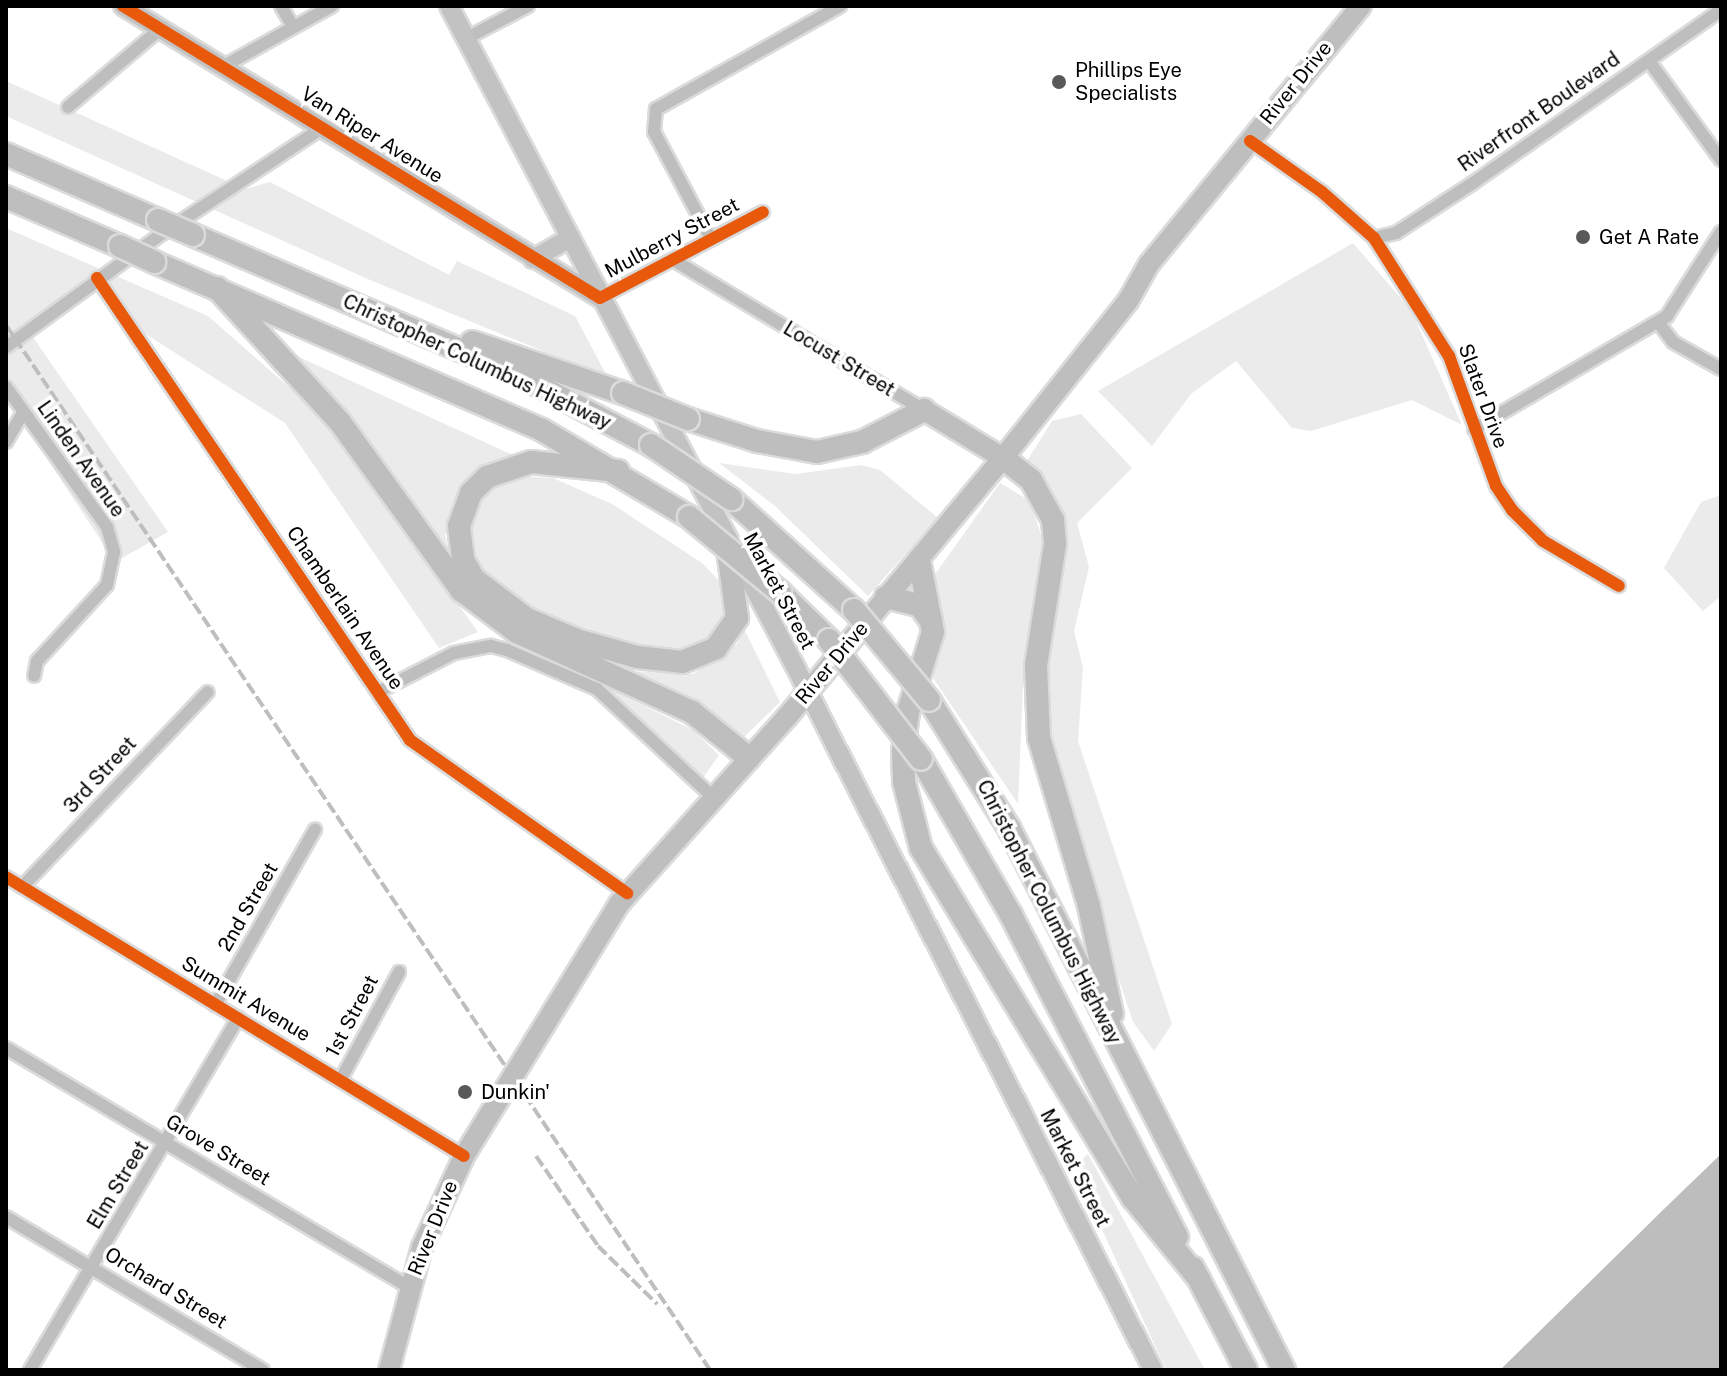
<!DOCTYPE html>
<style>
body{margin:0}
#map{position:relative;width:1727px;height:1376px;overflow:hidden;background:#fff;font-family:"Public Sans",sans-serif}
div>[style]{position:absolute}
.green>*{inset:0;background:#ebebeb}
.water>*{inset:0;background:#bdbdbd}
.roads{filter:drop-shadow(2px 0 #dbdbdb) drop-shadow(-2px 0 #dbdbdb) drop-shadow(0 2px #dbdbdb) drop-shadow(0 -2px #dbdbdb)}
.street>*{height:12px;margin:-6px;padding:0 6px;transform-origin:6px;border-radius:6px;background:#bebebe}
.secondary>*{height:18px;margin:-9px;padding:0 9px;transform-origin:9px;border-radius:9px;background:#c2c2c2}
.primary>*{height:20px;margin:-10px;padding:0 10px;transform-origin:10px;border-radius:10px;background:#bebebe}
.highway>*{height:22px;margin:-11px;padding:0 11px;transform-origin:11px;border-radius:11px;background:#bebebe}
.rail>*{height:4px;margin-top:-2px;transform-origin:0;background:repeating-linear-gradient(90deg,#bebebe 0 12px,transparent 0 16px)}
.bridges{filter:drop-shadow(2px 0 #dbdbdb) drop-shadow(-2px 0 #dbdbdb) drop-shadow(0 2px #dbdbdb) drop-shadow(0 -2px #dbdbdb)}
.highway-bridge>*{height:22px;margin:-11px;padding:0 11px;transform-origin:11px;border-radius:11px;background:#bebebe}
.cycleway>*{height:12px;margin:-6px;padding:0 6px;transform-origin:6px;border-radius:6px;background:#e8590c}
.dots>*{width:22px;height:22px;translate:-50% -50%;box-sizing:border-box;border:4px solid #fff;border-radius:50%}
span{translate:-50% -50%;white-space:nowrap;text-align:center;line-height:1.15;-webkit-text-stroke:7px #fff;paint-order:stroke}
.poi-label{font-size:20px;color:#000}
.left{translate:0 -50%;text-align:left}
.street-label{font-size:20px;color:#000}
.frame{position:absolute;inset:0;border:8px solid #000;pointer-events:none}
</style>
<div id="map">
<div class="green">
<div style="clip-path:polygon(6px 81px,245px 189px,270px 182px,449px 275px,457px 261px,575px 316px,608px 378px,370px 280px,6px 116px)"></div>
<div style="clip-path:polygon(6px 228px,208px 316px,323px 417px,478px 632px,439px 648px,285px 423px,130px 324px,96px 280px,28px 330px,168px 532px,115px 562px,6px 396px)"></div>
<div style="clip-path:polygon(1353px 243px,1411px 310px,1462px 425px,1412px 400px,1311px 431px,1292px 428px,1236px 361px,1191px 394px,1152px 446px,1098px 391px)"></div>
<div style="clip-path:polygon(288px 352px,517px 457px,497px 460px,466px 486px,445px 535px,458px 580px)"></div>
<div style="clip-path:polygon(1081px 414px,1132px 468px,1077px 523px,1089px 567px,1074px 631px,1083px 668px,1078px 741px,1172px 1024px,1154px 1051px,1133px 1022px,1050px 772px,1042px 719px,1055px 508px,1027px 461px,1052px 421px)"></div>
<div style="clip-path:polygon(719px 463px,795px 474px,861px 465px,880px 470px,938px 518px,868px 596px,775px 506px)"></div>
<div style="clip-path:polygon(515px 476px,553px 478px,612px 504px,702px 563px,729px 591px,728px 617px,708px 642px,673px 652px,607px 642px,544px 620px,470px 563px,464px 528px,480px 494px)"></div>
<div style="clip-path:polygon(1000px 483px,1030px 501px,1043px 541px,1023px 686px,1018px 804px,933px 678px,938px 640px,931px 580px)"></div>
<div style="clip-path:polygon(1721px 495px,1721px 596px,1703px 611px,1664px 568px,1701px 502px)"></div>
<div style="clip-path:polygon(744px 629px,780px 702px,742px 739px,628px 671px,693px 674px,737px 644px)"></div>
<div style="clip-path:polygon(608px 688px,693px 730px,719px 755px,703px 778px)"></div>
<div style="clip-path:polygon(1088px 1154px,1205px 1370px,1166px 1370px,1074px 1168px)"></div>
</div>
<div class="water">
<div style="clip-path:polygon(1721px 1154px,1721px 1370px,1500px 1370px,1665px 1208px)"></div>
</div>
<div class="roads">
<div class="street">
<div style="left:281px;top:6px;width:24px;rotate:60deg"></div>
<div style="left:467px;top:38px;width:69px;rotate:-27.7deg"></div>
<div style="left:1649px;top:61px;width:122px;rotate:54deg"></div>
<div style="left:224px;top:66px;width:124px;rotate:-29.1deg"></div>
<div style="left:68px;top:107px;width:121px;rotate:-40.3deg"></div>
<div style="left:1250px;top:141px;width:88px;rotate:35.3deg"></div>
<div style="left:1322px;top:192px;width:69px;rotate:41.5deg"></div>
<div style="left:1374px;top:238px;width:140px;rotate:57.6deg"></div>
<div style="left:1449px;top:356px;width:138px;rotate:70.1deg"></div>
<div style="left:1496px;top:486px;width:29px;rotate:56deg"></div>
<div style="left:1512px;top:510px;width:44px;rotate:45deg"></div>
<div style="left:1543px;top:541px;width:88px;rotate:30.6deg"></div>
<div style="left:1374px;top:238px;width:23px;rotate:-13deg"></div>
<div style="left:1396px;top:233px;width:92px;rotate:-33deg"></div>
<div style="left:1473px;top:183px;width:302px;rotate:-34.9deg"></div>
<div style="left:711px;top:239px;width:121px;rotate:-118deg"></div>
<div style="left:654px;top:132px;width:23px;rotate:-85deg"></div>
<div style="left:656px;top:109px;width:211px;rotate:-29.2deg"></div>
<div style="left:675px;top:261px;width:290px;rotate:30.9deg"></div>
<div style="left:97px;top:278px;width:558px;rotate:55.88deg"></div>
<div style="left:410px;top:740px;width:266px;rotate:35.2deg"></div>
<div style="left:600px;top:298px;width:184px;rotate:-27.8deg"></div>
<div style="left:1658px;top:322px;width:25px;rotate:53deg"></div>
<div style="left:1673px;top:342px;width:55px;rotate:29.4deg"></div>
<div style="left:6px;top:347px;width:194px;rotate:-36deg"></div>
<div style="left:163px;top:233px;width:191px;rotate:-33.4deg"></div>
<div style="left:6px;top:387px;width:173px;rotate:54.2deg"></div>
<div style="left:107px;top:527px;width:26px;rotate:74deg"></div>
<div style="left:114px;top:552px;width:34px;rotate:102deg"></div>
<div style="left:107px;top:585px;width:103px;rotate:132.6deg"></div>
<div style="left:37px;top:661px;width:15px;rotate:101deg"></div>
<div style="left:1474px;top:429px;width:224px;rotate:-30.3deg"></div>
<div style="left:1667px;top:316px;width:100px;rotate:-57.3deg"></div>
<div style="left:6px;top:442px;width:34px;rotate:-60deg"></div>
<div style="left:378px;top:692px;width:85px;rotate:-27.2deg"></div>
<div style="left:454px;top:653px;width:38px;rotate:-11deg"></div>
<div style="left:491px;top:646px;width:16px;rotate:14deg"></div>
<div style="left:507px;top:650px;width:98px;rotate:23.4deg"></div>
<div style="left:597px;top:689px;width:158px;rotate:43deg"></div>
<div style="left:6px;top:877px;width:536px;rotate:31.35deg"></div>
<div style="left:22px;top:887px;width:269px;rotate:-46.4deg"></div>
<div style="left:215px;top:1005px;width:202px;rotate:-60.3deg"></div>
<div style="left:6px;top:1048px;width:469px;rotate:30.7deg"></div>
<div style="left:341px;top:1079px;width:122px;rotate:-61.5deg"></div>
<div style="left:6px;top:1217px;width:299px;rotate:30.8deg"></div>
<div style="left:30px;top:1370px;width:409px;rotate:-59.4deg"></div>
</div>
<div class="secondary">
<div style="left:123px;top:6px;width:559px;rotate:31.47deg"></div>
<div style="left:449px;top:6px;width:750px;rotate:62.34deg"></div>
<div style="left:797px;top:670px;width:785px;rotate:63.04deg"></div>
<div style="left:533px;top:259px;width:43px;rotate:-29.6deg"></div>
</div>
<div class="primary">
<div style="left:924px;top:410px;width:92px;rotate:31.3deg"></div>
<div style="left:389px;top:1370px;width:127px;rotate:-75deg"></div>
<div style="left:422px;top:1247px;width:100px;rotate:-65.2deg"></div>
<div style="left:464px;top:1156px;width:296px;rotate:-58.4deg"></div>
<div style="left:619px;top:904px;width:251px;rotate:-48.1deg"></div>
<div style="left:787px;top:717px;width:337px;rotate:-50.2deg"></div>
<div style="left:1003px;top:458px;width:201px;rotate:-51.5deg"></div>
<div style="left:1128px;top:301px;width:43px;rotate:-60.4deg"></div>
<div style="left:1149px;top:264px;width:334px;rotate:-50.6deg"></div>
</div>
<div class="highway">
<div style="left:6px;top:154px;width:166px;rotate:23.5deg"></div>
<div style="left:6px;top:197px;width:124px;rotate:23.3deg"></div>
<div style="left:193px;top:235px;width:358px;rotate:23.3deg"></div>
<div style="left:522px;top:377px;width:146px;rotate:27.8deg"></div>
<div style="left:154px;top:262px;width:423px;rotate:23.4deg"></div>
<div style="left:542px;top:430px;width:171px;rotate:30.6deg"></div>
<div style="left:217px;top:288px;width:182px;rotate:47.5deg"></div>
<div style="left:340px;top:422px;width:207px;rotate:54.2deg"></div>
<div style="left:461px;top:590px;width:70px;rotate:36.9deg"></div>
<div style="left:517px;top:632px;width:192px;rotate:24.6deg"></div>
<div style="left:692px;top:712px;width:73px;rotate:38.9deg"></div>
<div style="left:472px;top:342px;width:159px;rotate:18.7deg"></div>
<div style="left:688px;top:419px;width:72px;rotate:17.7deg"></div>
<div style="left:757px;top:441px;width:61px;rotate:10.4deg"></div>
<div style="left:817px;top:452px;width:46px;rotate:-12.5deg"></div>
<div style="left:862px;top:442px;width:70px;rotate:-27.3deg"></div>
<div style="left:1003px;top:458px;width:36px;rotate:38deg"></div>
<div style="left:1031px;top:480px;width:46px;rotate:61.2deg"></div>
<div style="left:1053px;top:520px;width:24px;rotate:85deg"></div>
<div style="left:1055px;top:544px;width:122px;rotate:98.9deg"></div>
<div style="left:1036px;top:665px;width:73px;rotate:87.6deg"></div>
<div style="left:1039px;top:738px;width:175px;rotate:73.4deg"></div>
<div style="left:1089px;top:906px;width:110px;rotate:78deg"></div>
<div style="left:618px;top:471px;width:87px;rotate:-174.1deg"></div>
<div style="left:531px;top:462px;width:46px;rotate:161.2deg"></div>
<div style="left:487px;top:477px;width:23px;rotate:135deg"></div>
<div style="left:471px;top:493px;width:35px;rotate:110deg"></div>
<div style="left:459px;top:526px;width:34px;rotate:83deg"></div>
<div style="left:463px;top:560px;width:22px;rotate:60deg"></div>
<div style="left:474px;top:579px;width:66px;rotate:37deg"></div>
<div style="left:527px;top:619px;width:54px;rotate:22.8deg"></div>
<div style="left:577px;top:640px;width:62px;rotate:15.8deg"></div>
<div style="left:637px;top:657px;width:45px;rotate:6.3deg"></div>
<div style="left:682px;top:662px;width:37px;rotate:-22deg"></div>
<div style="left:716px;top:648px;width:37px;rotate:-55deg"></div>
<div style="left:737px;top:618px;width:77px;rotate:-97.5deg"></div>
<div style="left:731px;top:499px;width:166px;rotate:42.1deg"></div>
<div style="left:919px;top:560px;width:73px;rotate:79deg"></div>
<div style="left:933px;top:632px;width:84px;rotate:107.4deg"></div>
<div style="left:908px;top:712px;width:39px;rotate:97deg"></div>
<div style="left:903px;top:751px;width:31px;rotate:88deg"></div>
<div style="left:904px;top:782px;width:68px;rotate:75.6deg"></div>
<div style="left:921px;top:848px;width:409px;rotate:58.8deg"></div>
<div style="left:1133px;top:1198px;width:104px;rotate:50.8deg"></div>
<div style="left:780px;top:592px;width:69px;rotate:44.4deg"></div>
<div style="left:886px;top:597px;width:34px;rotate:14deg"></div>
<div style="left:919px;top:605px;width:20px;rotate:53deg"></div>
<div style="left:929px;top:700px;width:151px;rotate:58deg"></div>
<div style="left:1009px;top:828px;width:608px;rotate:63.1deg"></div>
<div style="left:921px;top:759px;width:180px;rotate:60deg"></div>
<div style="left:1011px;top:915px;width:362px;rotate:62.7deg"></div>
<div style="left:1193px;top:1268px;width:115px;rotate:62.5deg"></div>
</div>
</div>
<div class="rail">
<div style="left:6px;top:325px;width:1260px;rotate:56.03deg"></div>
<div style="left:536px;top:1156px;width:109px;rotate:55.4deg"></div>
<div style="left:598px;top:1246px;width:83px;rotate:44.5deg"></div>
</div>
<div class="bridges">
<div class="highway-bridge">
<div style="left:158px;top:220px;width:38px;rotate:23deg"></div>
<div style="left:120px;top:246px;width:38px;rotate:25deg"></div>
<div style="left:623px;top:393px;width:70px;rotate:21.8deg"></div>
<div style="left:651px;top:445px;width:97px;rotate:34deg"></div>
<div style="left:689px;top:517px;width:118px;rotate:39.5deg"></div>
<div style="left:854px;top:610px;width:117px;rotate:50.2deg"></div>
<div style="left:829px;top:640px;width:150px;rotate:52.3deg"></div>
</div>
</div>
<div class="cycleway">
<div style="left:123px;top:6px;width:559px;rotate:31.47deg"></div>
<div style="left:600px;top:298px;width:184px;rotate:-27.8deg"></div>
<div style="left:1250px;top:141px;width:88px;rotate:35.3deg"></div>
<div style="left:1322px;top:192px;width:69px;rotate:41.5deg"></div>
<div style="left:1374px;top:238px;width:140px;rotate:57.6deg"></div>
<div style="left:1449px;top:356px;width:138px;rotate:70.1deg"></div>
<div style="left:1496px;top:486px;width:29px;rotate:56deg"></div>
<div style="left:1512px;top:510px;width:44px;rotate:45deg"></div>
<div style="left:1543px;top:541px;width:88px;rotate:30.6deg"></div>
<div style="left:97px;top:278px;width:558px;rotate:55.88deg"></div>
<div style="left:410px;top:740px;width:266px;rotate:35.2deg"></div>
<div style="left:6px;top:877px;width:536px;rotate:31.35deg"></div>
</div>
<div class="dots">
<div style="left:1059px;top:82px;background:#595959"></div>
<div style="left:1583px;top:237px;background:#595959"></div>
<div style="left:465px;top:1092px;background:#595959"></div>
</div>
<div class="poi-label">
<span class="left" style="left:1075px;top:82px">Phillips Eye<br>Specialists</span>
<span class="left" style="left:1599px;top:237px">Get A Rate</span>
<span class="left" style="left:481px;top:1092px">Dunkin'</span>
</div>
<div class="street-label">
<span style="left:1296px;top:83px;rotate:-51deg">River Drive</span>
<span style="left:1539px;top:112px;rotate:-35deg">Riverfront Boulevard</span>
<span style="left:372px;top:135px;rotate:32deg">Van Riper Avenue</span>
<span style="left:672px;top:238px;rotate:-28deg">Mulberry Street</span>
<span style="left:839px;top:359px;rotate:31deg">Locust Street</span>
<span style="left:477px;top:362px;rotate:25deg">Christopher Columbus Highway</span>
<span style="left:1483px;top:396px;rotate:70deg">Slater Drive</span>
<span style="left:81px;top:459px;rotate:55deg">Linden Avenue</span>
<span style="left:779px;top:591px;rotate:62deg">Market Street</span>
<span style="left:345px;top:608px;rotate:56deg">Chamberlain Avenue</span>
<span style="left:832px;top:663px;rotate:-50deg">River Drive</span>
<span style="left:100px;top:775px;rotate:-47deg">3rd Street</span>
<span style="left:248px;top:907px;rotate:-60deg">2nd Street</span>
<span style="left:1049px;top:912px;rotate:63deg">Christopher Columbus Highway</span>
<span style="left:246px;top:999px;rotate:31deg">Summit Avenue</span>
<span style="left:352px;top:1016px;rotate:-62deg">1st Street</span>
<span style="left:218px;top:1150px;rotate:31deg">Grove Street</span>
<span style="left:1075px;top:1168px;rotate:63deg">Market Street</span>
<span style="left:118px;top:1185px;rotate:-59deg">Elm Street</span>
<span style="left:433px;top:1228px;rotate:-68deg">River Drive</span>
<span style="left:166px;top:1288px;rotate:31deg">Orchard Street</span>
</div>
<div class="frame"></div>
</div>
